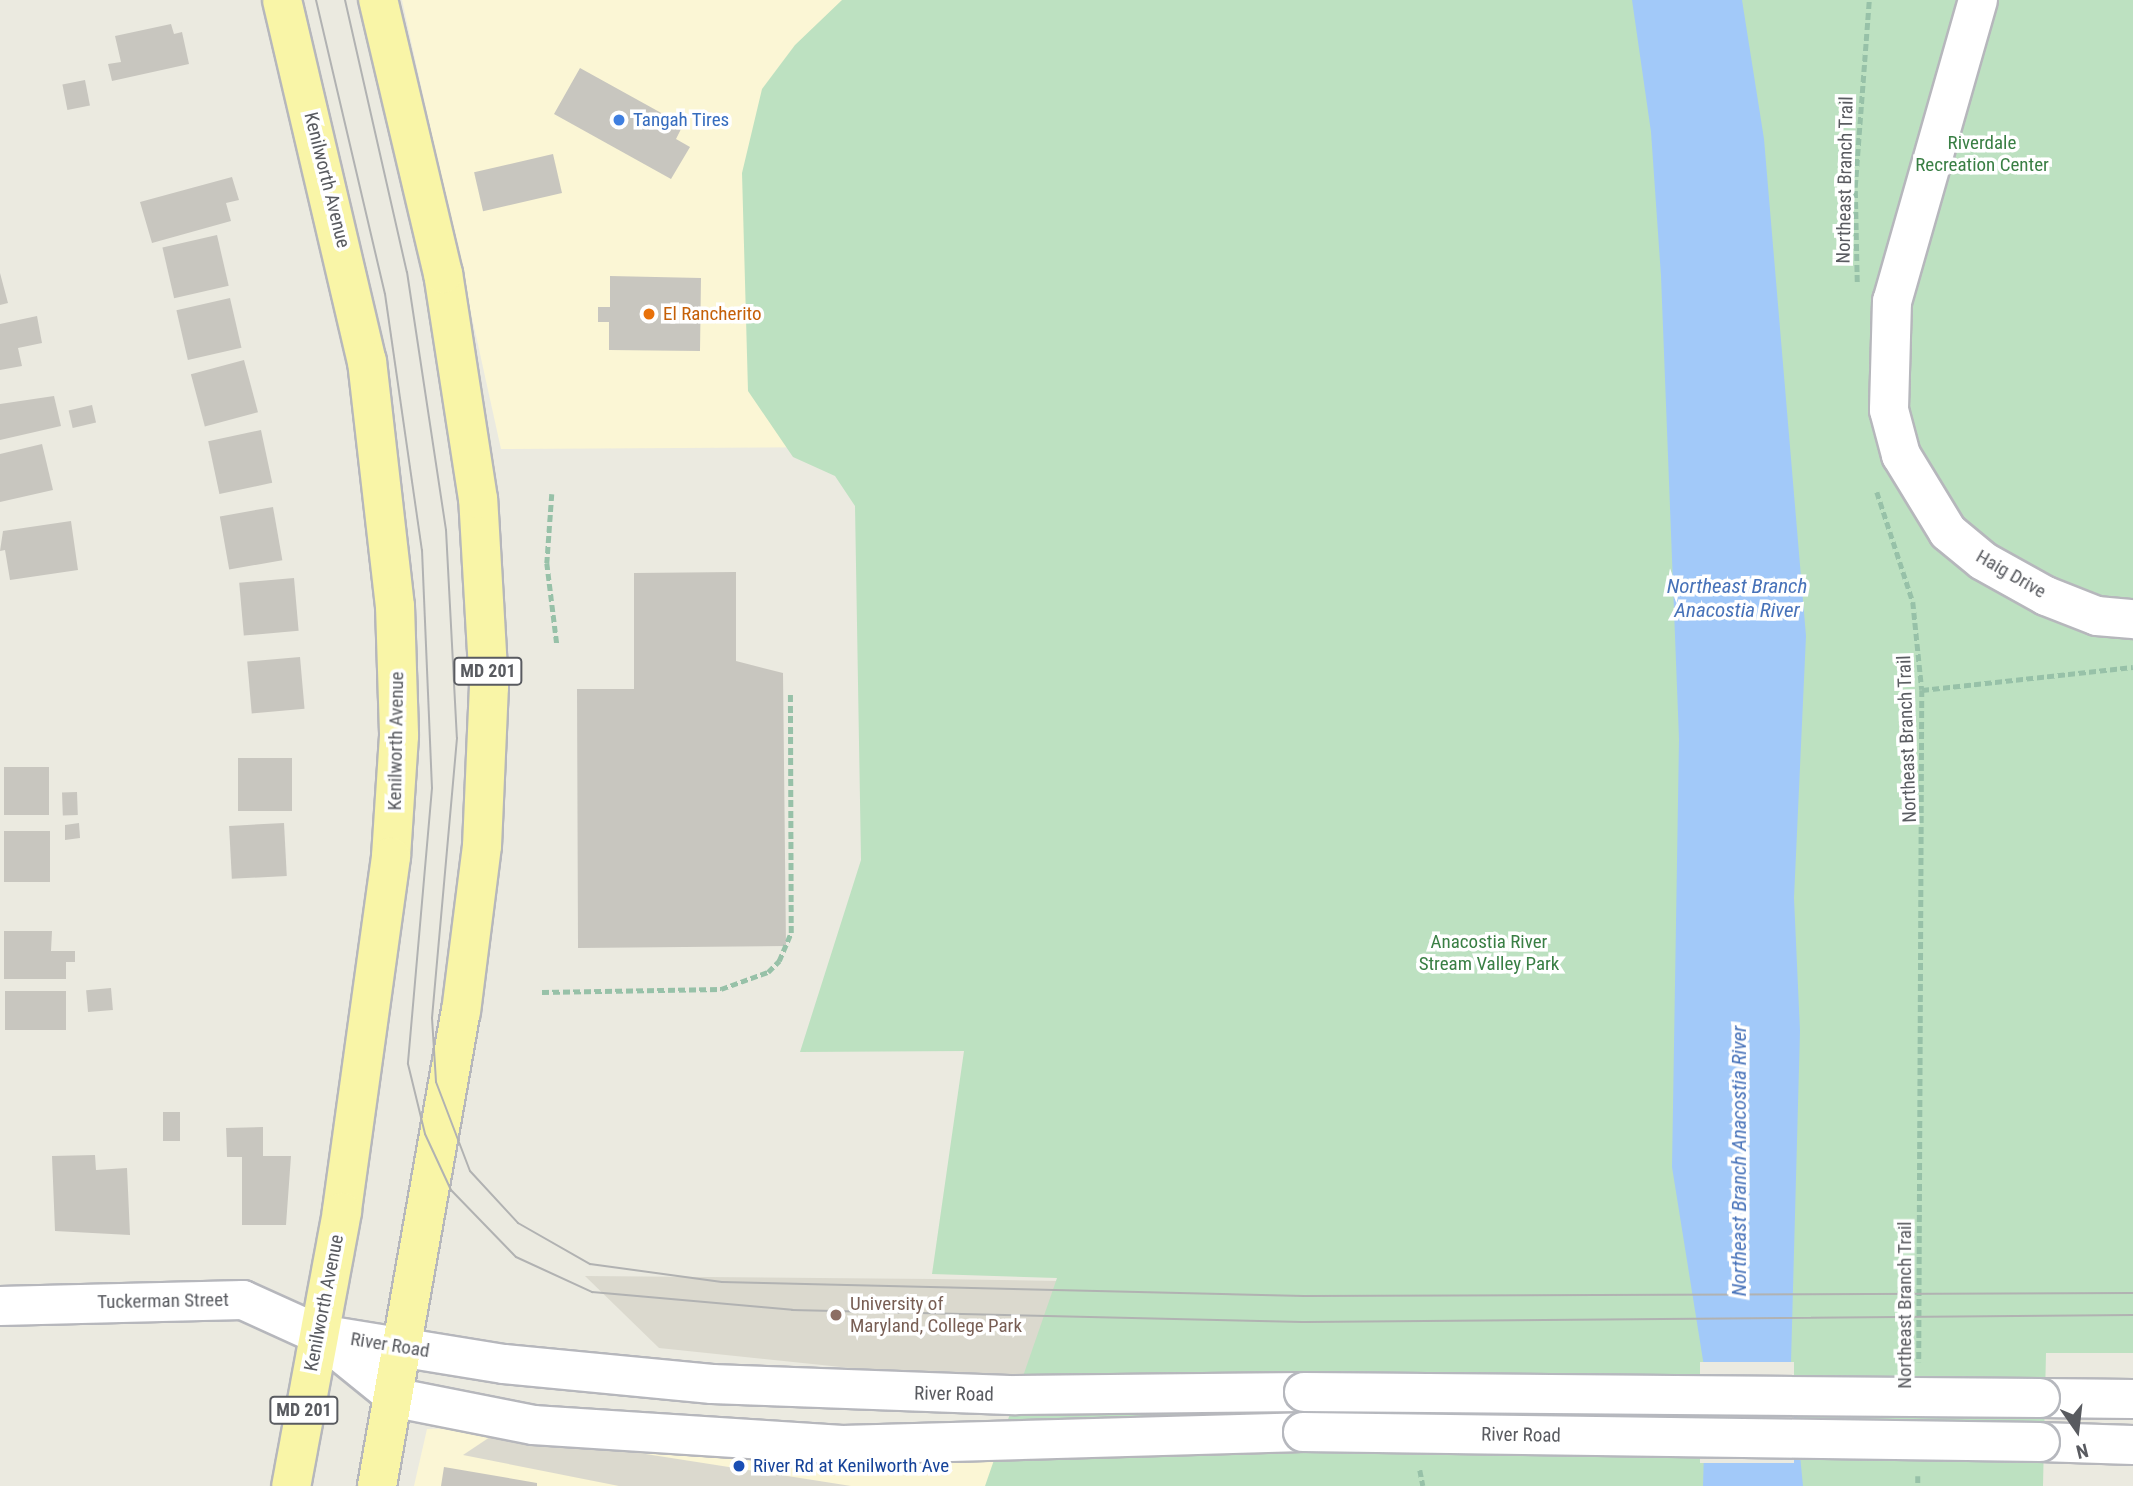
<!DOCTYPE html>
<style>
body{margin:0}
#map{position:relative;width:2133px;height:1486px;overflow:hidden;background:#ebeae0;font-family:"Roboto Condensed",sans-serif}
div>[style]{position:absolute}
.commercial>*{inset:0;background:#fbf6d5}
.education>*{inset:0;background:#dbd9ce}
.green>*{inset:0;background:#bde1c1}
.water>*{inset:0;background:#a2c9f9}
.pier>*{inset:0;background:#ebeae0;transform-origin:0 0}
.building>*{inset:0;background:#c8c6bf;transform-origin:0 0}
.path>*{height:4.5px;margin-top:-2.25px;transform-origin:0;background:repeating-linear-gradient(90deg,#97c1a8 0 7px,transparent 0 10.5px)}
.roads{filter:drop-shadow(2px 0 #b6b7bc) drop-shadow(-2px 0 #b6b7bc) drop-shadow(0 2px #b6b7bc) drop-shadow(0 -2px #b6b7bc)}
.street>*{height:38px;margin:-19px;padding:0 19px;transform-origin:19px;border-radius:19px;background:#fff}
.secondary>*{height:38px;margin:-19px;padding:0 19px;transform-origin:19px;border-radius:19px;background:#fff}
.primary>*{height:38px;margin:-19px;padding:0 19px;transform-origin:19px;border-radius:19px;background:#f9f5a7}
.tram>*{height:2px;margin:-1px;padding:0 1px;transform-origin:1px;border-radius:1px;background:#b1b2b2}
.bridges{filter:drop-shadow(2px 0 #b6b8be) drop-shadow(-2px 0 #b6b8be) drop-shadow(0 2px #b6b8be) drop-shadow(0 -2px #b6b8be)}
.secondary-bridge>*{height:38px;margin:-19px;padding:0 19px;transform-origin:19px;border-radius:19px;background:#fff}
.dots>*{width:19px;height:19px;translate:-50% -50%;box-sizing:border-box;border:4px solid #fff;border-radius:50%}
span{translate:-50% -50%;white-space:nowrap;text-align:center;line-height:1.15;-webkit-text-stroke:7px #fff;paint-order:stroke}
.shield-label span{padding:2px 5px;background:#fff;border:2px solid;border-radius:5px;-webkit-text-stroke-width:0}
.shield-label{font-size:18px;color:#595b60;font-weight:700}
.shop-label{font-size:19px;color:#366cbe}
.left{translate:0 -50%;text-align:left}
.park-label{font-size:19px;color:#397f44}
.street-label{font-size:19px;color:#595b60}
.food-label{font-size:19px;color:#c56008}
.education-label{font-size:19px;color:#785e54}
.transit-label{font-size:19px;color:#164399}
.water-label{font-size:21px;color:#4772b9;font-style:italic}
.north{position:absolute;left:2042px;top:1395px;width:70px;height:70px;-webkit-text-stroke:5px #fff;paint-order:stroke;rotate:166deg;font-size:19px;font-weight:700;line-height:28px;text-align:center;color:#595b60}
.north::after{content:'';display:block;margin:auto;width:24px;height:32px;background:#595b60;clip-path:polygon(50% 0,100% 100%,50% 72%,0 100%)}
</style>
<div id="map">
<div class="commercial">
<div style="clip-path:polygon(402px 0,1022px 0,1032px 446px,501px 449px)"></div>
<div style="clip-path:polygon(531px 1426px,1488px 1486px,414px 1486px,427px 1429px)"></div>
</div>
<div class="education">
<div style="clip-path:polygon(585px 1276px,934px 1279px,1059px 1281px,1023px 1386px,659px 1348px)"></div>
<div style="clip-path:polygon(499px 1431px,851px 1486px,619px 1486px,463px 1455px)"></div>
</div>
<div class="green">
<div style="clip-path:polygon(842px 0,2133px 0,2133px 1353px,2046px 1353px,2043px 1486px,985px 1486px,1057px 1278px,932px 1274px,964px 1051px,800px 1052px,861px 860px,855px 506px,835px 476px,793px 457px,748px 391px,742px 173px,762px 89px,795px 45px)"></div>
</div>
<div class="water">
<div style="clip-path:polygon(1632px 0,1742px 0,1764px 139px,1806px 636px,1794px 898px,1800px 1031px,1791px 1362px,1803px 1486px,1703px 1486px,1706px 1379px,1672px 1167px,1679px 739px,1661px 276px,1651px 132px)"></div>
</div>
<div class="pier">
<div style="left:1700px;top:1362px;width:94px;height:101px"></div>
</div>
<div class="building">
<div style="clip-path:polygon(171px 24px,174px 34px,182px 32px,189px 64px,112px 81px,108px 64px,121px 62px,115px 36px)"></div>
<div style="clip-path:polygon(580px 68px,683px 125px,676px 139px,690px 147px,671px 179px,554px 114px)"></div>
<div style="left:85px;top:80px;width:26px;height:23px;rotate:79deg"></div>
<div style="left:553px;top:154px;width:40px;height:81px;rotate:77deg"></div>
<div style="clip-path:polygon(232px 177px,239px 200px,226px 203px,231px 221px,152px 243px,140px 202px)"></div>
<div style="left:217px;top:235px;width:52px;height:56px;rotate:77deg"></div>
<div style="clip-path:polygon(0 273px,8px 303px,0 305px)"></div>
<div style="clip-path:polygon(610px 276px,701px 278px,700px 351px,609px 350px,609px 322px,598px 322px,598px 307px,610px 307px)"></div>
<div style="left:230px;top:298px;width:51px;height:55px;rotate:77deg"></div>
<div style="clip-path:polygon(37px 316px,42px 343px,18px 348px,22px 366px,0 370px,0 324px)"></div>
<div style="left:244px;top:360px;width:54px;height:55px;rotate:75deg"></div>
<div style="clip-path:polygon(54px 396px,61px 426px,0 440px,0 404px)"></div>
<div style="left:92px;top:405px;width:18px;height:24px;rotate:77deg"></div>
<div style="left:261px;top:430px;width:54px;height:54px;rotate:78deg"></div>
<div style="clip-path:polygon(42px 444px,53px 490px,0 502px,0 454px)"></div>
<div style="left:273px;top:507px;width:54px;height:54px;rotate:80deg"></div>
<div style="clip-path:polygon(71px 521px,78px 570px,10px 580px,5px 550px,0 551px,3px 531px)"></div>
<div style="clip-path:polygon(736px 572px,736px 661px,783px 673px,786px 946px,578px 948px,577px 689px,634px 689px,634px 573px)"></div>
<div style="left:294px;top:578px;width:53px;height:55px;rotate:85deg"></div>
<div style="left:300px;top:657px;width:52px;height:53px;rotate:85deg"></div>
<div style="left:292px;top:758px;width:53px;height:54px;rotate:90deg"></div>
<div style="left:49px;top:767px;width:48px;height:45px;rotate:90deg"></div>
<div style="left:77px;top:792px;width:23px;height:15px;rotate:88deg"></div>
<div style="clip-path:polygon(79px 823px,80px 838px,65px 840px,65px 825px)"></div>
<div style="left:284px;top:823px;width:53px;height:55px;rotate:87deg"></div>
<div style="left:4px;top:831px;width:46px;height:51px"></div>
<div style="clip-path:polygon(4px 931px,52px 931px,51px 951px,75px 951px,75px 962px,66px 962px,66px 979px,4px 979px)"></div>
<div style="left:111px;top:988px;width:22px;height:25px;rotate:85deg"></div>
<div style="left:5px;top:991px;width:61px;height:39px"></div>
<div style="left:163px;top:1112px;width:17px;height:29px"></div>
<div style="clip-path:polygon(263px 1127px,263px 1156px,291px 1156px,286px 1225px,242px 1225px,242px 1157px,227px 1157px,226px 1128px)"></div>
<div style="clip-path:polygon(95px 1155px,96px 1170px,127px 1168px,130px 1235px,55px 1231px,52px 1156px)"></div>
<div style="clip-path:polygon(444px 1467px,537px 1483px,537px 1486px,441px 1486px)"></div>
</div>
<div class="path">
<div style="left:1857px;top:282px;width:95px;rotate:-91.2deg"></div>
<div style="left:1855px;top:187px;width:188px;rotate:-85.7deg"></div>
<div style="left:1877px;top:492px;width:116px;rotate:71.9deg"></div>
<div style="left:1913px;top:602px;width:88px;rotate:84.2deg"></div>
<div style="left:1922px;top:690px;width:672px;rotate:90.26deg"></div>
<div style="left:552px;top:494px;width:69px;rotate:94.1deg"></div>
<div style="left:547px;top:563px;width:82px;rotate:83deg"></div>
<div style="left:1922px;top:690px;width:212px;rotate:-6.2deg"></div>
<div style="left:542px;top:992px;width:179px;rotate:-1deg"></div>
<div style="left:721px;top:989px;width:50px;rotate:-19.9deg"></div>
<div style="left:768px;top:972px;width:16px;rotate:-45deg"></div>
<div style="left:779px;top:961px;width:30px;rotate:-67deg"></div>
<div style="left:791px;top:933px;width:241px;rotate:-90.2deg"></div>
<div style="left:1420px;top:1470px;width:16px;rotate:79deg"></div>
<div style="left:1918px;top:1476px;width:10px;rotate:90deg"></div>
</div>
<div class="roads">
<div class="street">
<div style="left:1978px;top:0;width:313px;rotate:105.9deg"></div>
<div style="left:1892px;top:301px;width:109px;rotate:91.6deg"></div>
<div style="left:1889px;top:410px;width:47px;rotate:75.1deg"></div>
<div style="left:1901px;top:455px;width:90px;rotate:58.6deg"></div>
<div style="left:1948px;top:532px;width:45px;rotate:39.6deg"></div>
<div style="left:1983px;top:561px;width:72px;rotate:29.1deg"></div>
<div style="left:2046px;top:596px;width:55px;rotate:21.4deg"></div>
<div style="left:2097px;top:616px;width:36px;rotate:5deg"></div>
<div style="left:0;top:1306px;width:243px;rotate:-1.4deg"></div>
<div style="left:243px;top:1300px;width:82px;rotate:24.4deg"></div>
</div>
<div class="secondary">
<div style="left:318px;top:1334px;width:102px;rotate:39deg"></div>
<div style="left:397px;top:1398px;width:139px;rotate:11.2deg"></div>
<div style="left:533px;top:1425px;width:310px;rotate:3.7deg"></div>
<div style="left:842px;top:1445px;width:461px;rotate:-1.6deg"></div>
<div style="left:319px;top:1334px;width:187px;rotate:9.2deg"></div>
<div style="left:504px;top:1364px;width:209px;rotate:5.5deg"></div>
<div style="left:712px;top:1384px;width:304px;rotate:2.1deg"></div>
<div style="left:1016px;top:1395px;width:288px;rotate:-0.6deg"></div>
<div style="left:2040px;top:1398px;width:93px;rotate:0.6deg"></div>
<div style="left:2040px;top:1442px;width:93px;rotate:1.8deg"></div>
</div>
<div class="primary">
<div style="left:282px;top:0;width:371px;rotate:76.8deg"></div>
<div style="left:367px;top:361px;width:247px;rotate:83.5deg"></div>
<div style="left:395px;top:606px;width:130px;rotate:88.2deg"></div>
<div style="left:399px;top:736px;width:121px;rotate:93.8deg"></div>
<div style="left:391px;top:857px;width:358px;rotate:97.9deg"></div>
<div style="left:342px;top:1212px;width:279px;rotate:100.5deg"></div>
<div style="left:377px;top:1486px;width:481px;rotate:-80deg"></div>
<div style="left:461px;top:1012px;width:167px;rotate:-82.8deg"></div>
<div style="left:482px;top:846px;width:159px;rotate:-87.5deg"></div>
<div style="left:489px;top:687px;width:188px;rotate:-93.3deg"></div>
<div style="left:478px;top:499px;width:228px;rotate:-98.8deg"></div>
<div style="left:443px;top:274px;width:282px;rotate:-103.3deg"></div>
</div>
</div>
<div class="tram">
<div style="left:316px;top:0;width:302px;rotate:76.8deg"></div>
<div style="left:385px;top:294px;width:259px;rotate:81.8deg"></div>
<div style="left:422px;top:550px;width:238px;rotate:87.6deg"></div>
<div style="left:432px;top:788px;width:277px;rotate:95deg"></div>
<div style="left:408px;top:1064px;width:72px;rotate:76.3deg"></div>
<div style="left:425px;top:1134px;width:62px;rotate:65.1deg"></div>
<div style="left:451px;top:1190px;width:93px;rotate:45.9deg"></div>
<div style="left:516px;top:1257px;width:84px;rotate:24.7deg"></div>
<div style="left:592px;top:1292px;width:201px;rotate:5.1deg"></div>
<div style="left:792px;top:1310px;width:514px;rotate:1.34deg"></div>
<div style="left:1306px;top:1322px;width:827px;rotate:-0.48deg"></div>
<div style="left:345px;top:0;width:279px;rotate:77.2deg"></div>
<div style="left:407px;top:272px;width:261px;rotate:81.4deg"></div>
<div style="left:446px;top:530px;width:208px;rotate:87deg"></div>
<div style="left:457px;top:738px;width:281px;rotate:95.1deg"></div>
<div style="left:432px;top:1018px;width:64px;rotate:86.4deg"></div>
<div style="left:436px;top:1082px;width:95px;rotate:69.1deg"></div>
<div style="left:470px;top:1171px;width:71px;rotate:47.3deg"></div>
<div style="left:518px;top:1223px;width:83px;rotate:29.7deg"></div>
<div style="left:590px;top:1264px;width:133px;rotate:7.8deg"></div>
<div style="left:722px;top:1282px;width:582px;rotate:1.38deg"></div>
<div style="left:1304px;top:1296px;width:829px;rotate:-0.21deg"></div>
</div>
<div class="bridges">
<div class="secondary-bridge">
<div style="left:1304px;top:1392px;width:736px;rotate:0.47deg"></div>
<div style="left:1303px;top:1432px;width:737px;rotate:0.78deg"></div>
</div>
</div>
<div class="dots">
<div style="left:619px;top:120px;background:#3f7fe0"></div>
<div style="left:649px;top:314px;background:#e8710a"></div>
<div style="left:836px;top:1315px;background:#8d6e63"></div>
<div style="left:739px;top:1466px;background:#1a4fb4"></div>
</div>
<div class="shield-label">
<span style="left:488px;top:671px">MD 201</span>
<span style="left:304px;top:1410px">MD 201</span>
</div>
<div class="shop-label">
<span class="left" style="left:633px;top:120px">Tangah Tires</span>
</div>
<div class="park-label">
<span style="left:1982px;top:154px">Riverdale<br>Recreation Center</span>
<span style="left:1489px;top:953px">Anacostia River<br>Stream Valley Park</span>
</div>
<div class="street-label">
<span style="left:327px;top:180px;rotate:76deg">Kenilworth Avenue</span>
<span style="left:1845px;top:180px;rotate:-89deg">Northeast Branch Trail</span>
<span style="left:2011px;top:574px;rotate:30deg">Haig Drive</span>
<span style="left:1907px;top:739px;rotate:-92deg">Northeast Branch Trail</span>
<span style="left:396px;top:741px;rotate:-89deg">Kenilworth Avenue</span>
<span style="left:163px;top:1301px;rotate:-1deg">Tuckerman Street</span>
<span style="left:324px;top:1303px;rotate:-79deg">Kenilworth Avenue</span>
<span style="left:1905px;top:1305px;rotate:-90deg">Northeast Branch Trail</span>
<span style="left:390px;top:1345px;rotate:9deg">River Road</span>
<span style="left:954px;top:1394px;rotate:1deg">River Road</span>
<span style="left:1521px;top:1435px;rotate:1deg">River Road</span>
</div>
<div class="food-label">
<span class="left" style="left:663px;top:314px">El Rancherito</span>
</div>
<div class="education-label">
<span class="left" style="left:850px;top:1315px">University of<br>Maryland, College Park</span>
</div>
<div class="transit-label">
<span class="left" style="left:753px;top:1466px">River Rd at Kenilworth Ave</span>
</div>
<div class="water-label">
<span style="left:1737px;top:598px">Northeast Branch<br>Anacostia River</span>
<span style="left:1739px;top:1161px;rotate:-90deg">Northeast Branch Anacostia River</span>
</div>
<div class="north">N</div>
</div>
